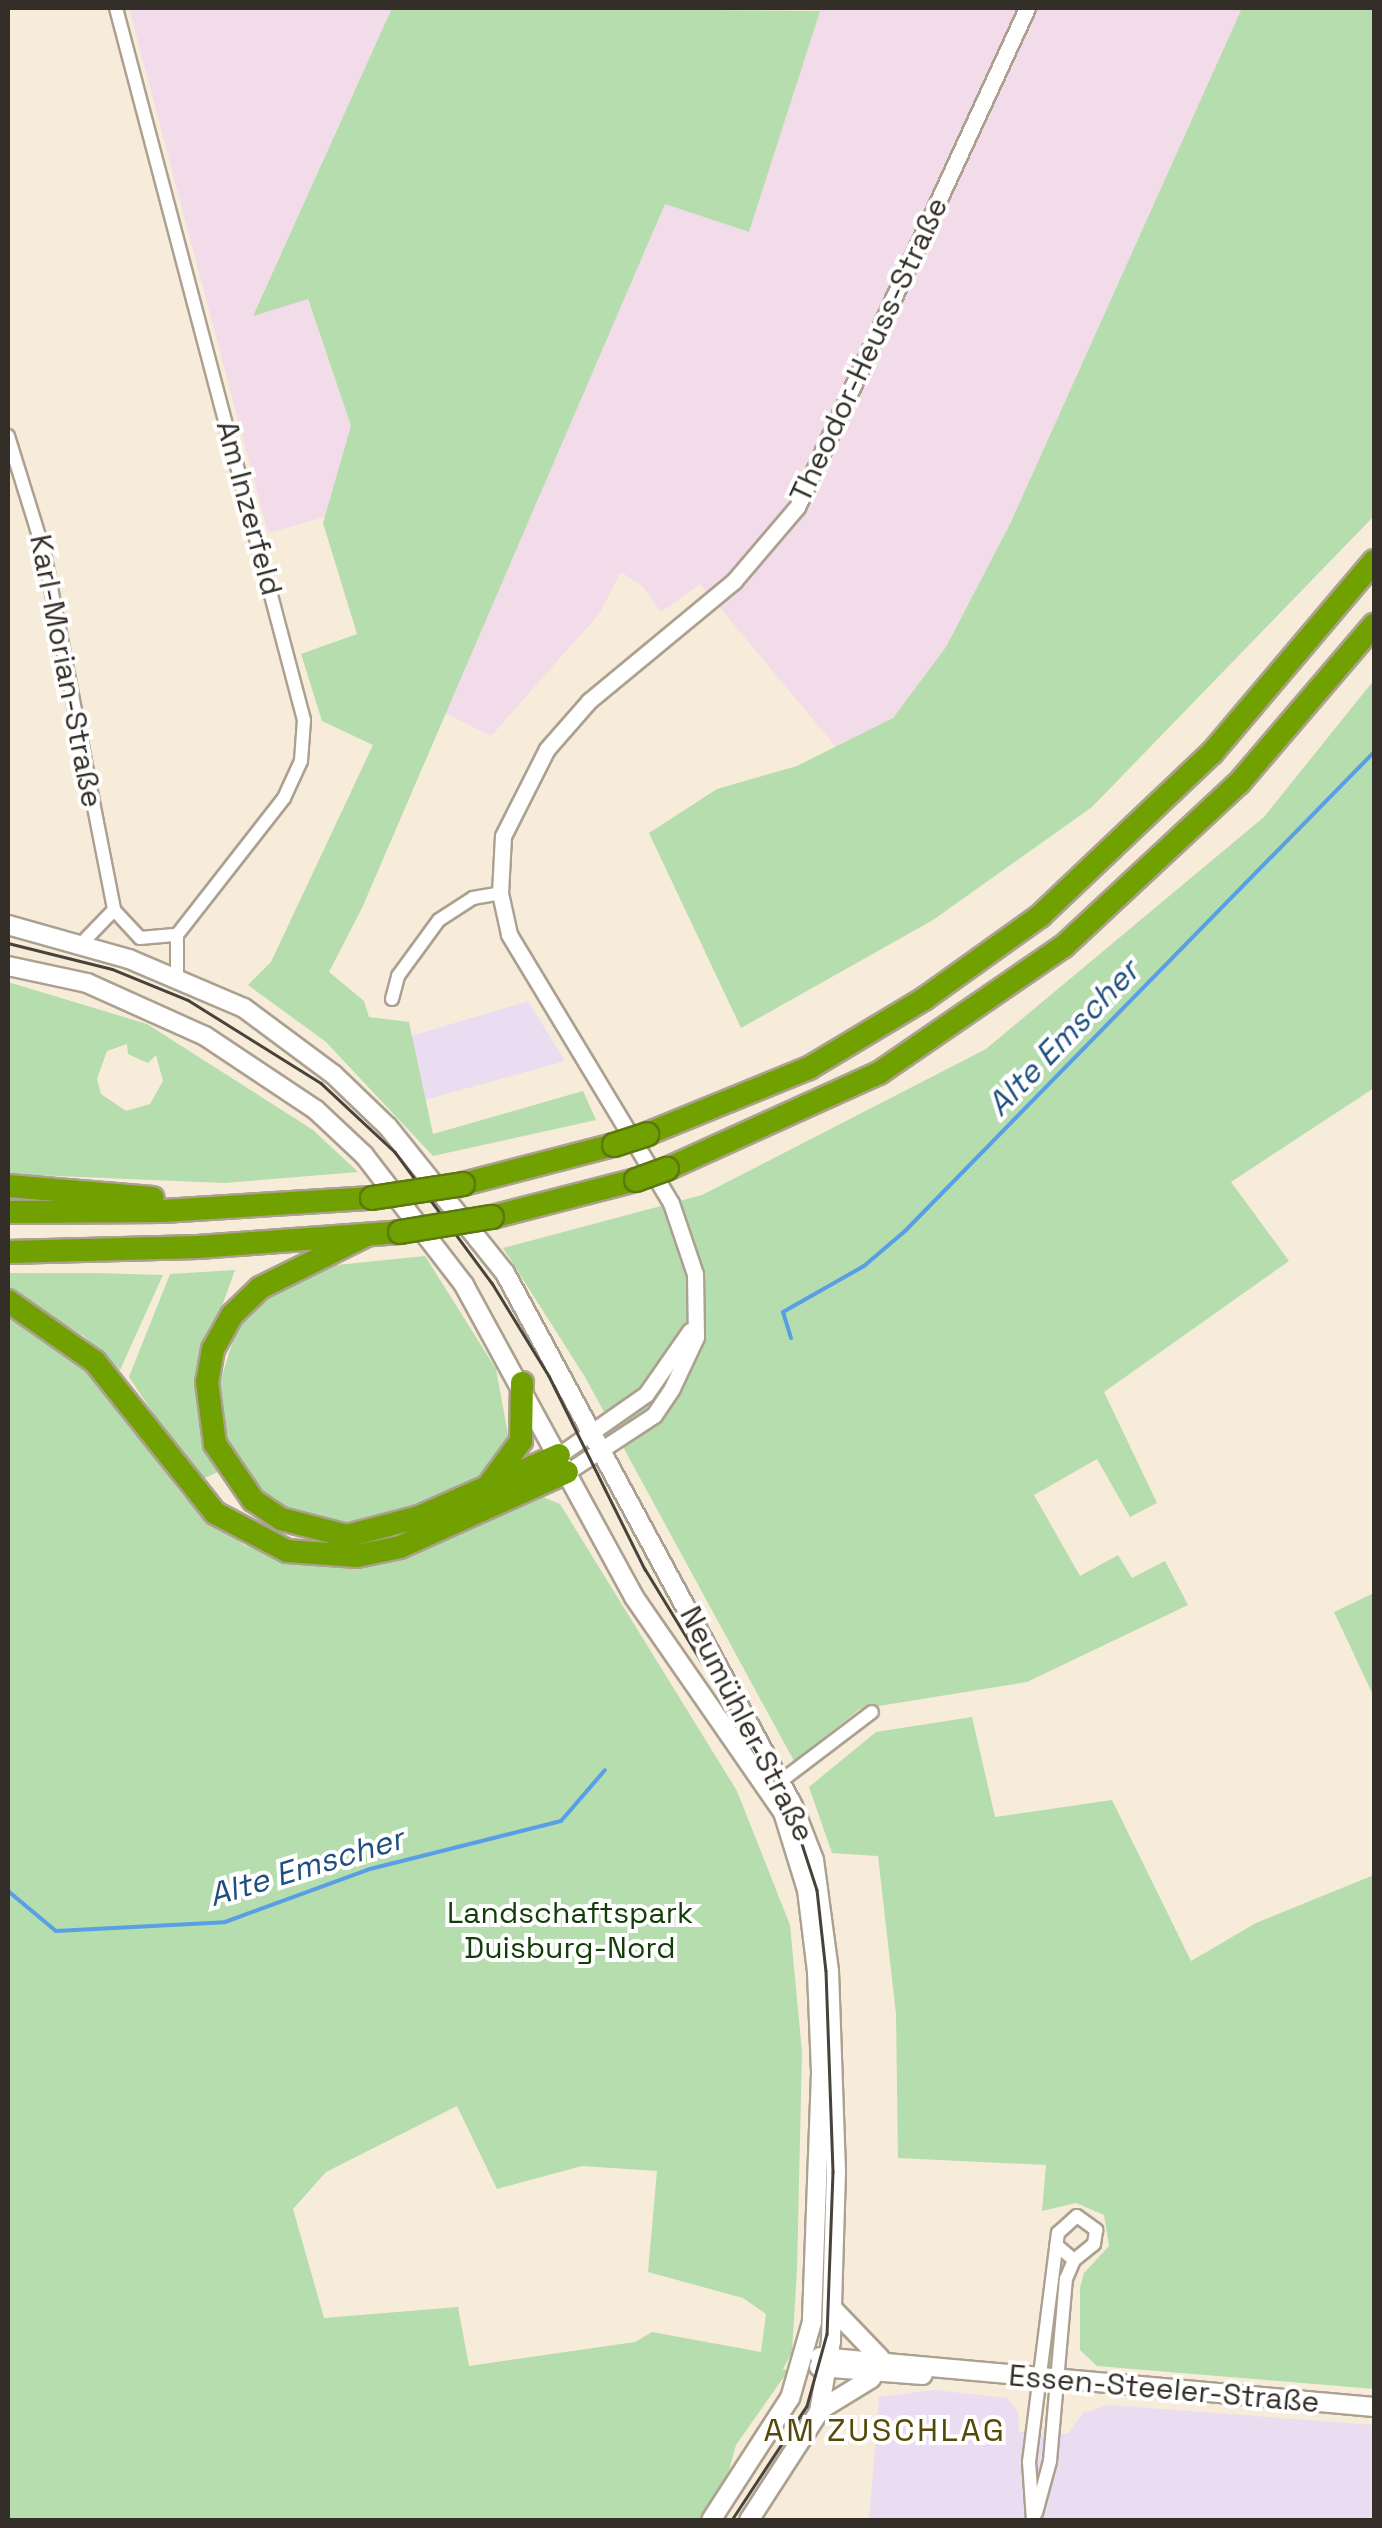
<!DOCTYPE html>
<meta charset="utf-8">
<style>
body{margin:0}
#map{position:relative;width:1382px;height:2528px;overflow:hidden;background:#f7ebd9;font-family:"Space Grotesk",sans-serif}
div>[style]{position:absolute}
.commercial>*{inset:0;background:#ebddf1}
.industrial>*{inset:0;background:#f2dce9}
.green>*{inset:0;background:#b6ddae}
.stream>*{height:4px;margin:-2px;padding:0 2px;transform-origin:2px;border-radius:2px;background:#589fe5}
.roads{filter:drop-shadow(2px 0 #aca190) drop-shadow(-2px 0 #aca190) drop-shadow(0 2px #aca190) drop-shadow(0 -2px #aca190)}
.minor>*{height:12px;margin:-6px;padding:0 6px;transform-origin:6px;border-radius:6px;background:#fff}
.tertiary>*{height:15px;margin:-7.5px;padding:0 7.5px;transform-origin:7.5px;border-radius:7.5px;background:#fff}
.secondary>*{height:18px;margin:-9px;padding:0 9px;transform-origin:9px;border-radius:9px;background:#fff}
.motorway>*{height:22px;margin:-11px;padding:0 11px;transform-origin:11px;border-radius:11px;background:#71a100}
.tram>*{height:2.5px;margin:-1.25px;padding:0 1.25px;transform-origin:1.25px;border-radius:1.25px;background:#47423a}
.bridges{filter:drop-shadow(2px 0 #5b790e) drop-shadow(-2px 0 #5b790e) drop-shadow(0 2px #5b790e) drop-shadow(0 -2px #5b790e)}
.motorway-bridge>*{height:22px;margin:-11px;padding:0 11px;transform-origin:11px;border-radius:11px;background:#71a100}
span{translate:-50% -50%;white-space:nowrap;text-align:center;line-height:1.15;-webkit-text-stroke:8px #fff;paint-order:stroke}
.street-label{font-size:30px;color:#332f28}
.park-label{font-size:30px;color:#123d08}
.water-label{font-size:32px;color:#1e4f7e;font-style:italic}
.neighbourhood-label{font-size:32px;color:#554907;letter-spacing:2.5px}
.frame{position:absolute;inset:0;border:10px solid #332f28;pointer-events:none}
</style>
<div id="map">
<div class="commercial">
<div style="clip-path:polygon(528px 1001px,565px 1061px,425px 1100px,408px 1037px)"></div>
<div style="clip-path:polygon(934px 2390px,1007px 2398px,1018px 2412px,1019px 2432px,1068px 2434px,1083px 2413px,1108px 2405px,1374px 2425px,1374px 2520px,869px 2520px,879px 2397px)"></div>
</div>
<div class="industrial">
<div style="clip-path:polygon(129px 8px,392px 8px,253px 315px,307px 298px,351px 427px,325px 517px,268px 533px)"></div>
<div style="clip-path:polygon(813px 8px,1242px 8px,1010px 524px,946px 647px,893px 718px,837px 748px,700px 584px,661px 612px,642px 586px,621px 572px,599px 614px,491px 736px,445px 713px,665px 203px,749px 232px,819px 11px)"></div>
</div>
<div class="green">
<div style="clip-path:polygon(392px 8px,820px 11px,749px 232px,665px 204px,362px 908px,329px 972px,364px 1001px,369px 1017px,409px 1022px,433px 1134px,583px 1091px,596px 1120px,433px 1156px,326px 1042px,248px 985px,271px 962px,373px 745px,322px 721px,301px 654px,357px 634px,323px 523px,351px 426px,308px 299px,253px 316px)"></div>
<div style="clip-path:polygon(1242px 8px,1374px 8px,1374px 516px,1092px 807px,933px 920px,741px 1028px,649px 833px,717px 789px,797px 766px,893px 718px,946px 647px,1010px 524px)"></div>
<div style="clip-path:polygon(1374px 680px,1374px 1088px,1231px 1182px,1289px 1261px,1104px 1392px,1157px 1503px,1130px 1517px,1097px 1459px,1034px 1495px,1080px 1576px,1118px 1555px,1132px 1578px,1165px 1561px,1188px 1605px,1027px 1682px,860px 1709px,794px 1761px,585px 1377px,503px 1248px,702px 1195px,986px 1049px,1264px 817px)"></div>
<div style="clip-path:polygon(evenodd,8px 982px,147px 1024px,313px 1130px,358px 1172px,225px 1183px,8px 1174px,8px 982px,127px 1044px,128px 1054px,148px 1063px,156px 1055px,163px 1081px,150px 1104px,126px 1111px,101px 1094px,97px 1079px,107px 1051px,127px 1044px)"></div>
<div style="clip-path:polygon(425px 1256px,496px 1369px,509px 1440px,482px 1476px,417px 1510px,345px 1525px,285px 1508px,247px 1477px,225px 1438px,217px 1392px,236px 1331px,272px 1290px,327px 1266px)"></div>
<div style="clip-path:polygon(235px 1270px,198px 1372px,198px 1419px,218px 1472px,198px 1481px,129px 1377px,170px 1274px)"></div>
<div style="clip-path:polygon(8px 1273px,97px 1273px,163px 1275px,120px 1370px,85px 1337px,8px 1289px)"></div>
<div style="clip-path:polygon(evenodd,8px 1312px,89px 1372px,184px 1497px,244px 1545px,287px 1559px,360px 1566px,540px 1496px,560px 1504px,737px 1791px,790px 1925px,802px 2052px,797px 2270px,792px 2352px,783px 2369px,788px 2371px,736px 2445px,727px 2478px,698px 2520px,8px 2520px,8px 1312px,457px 2106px,497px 2189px,582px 2166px,657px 2171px,648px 2272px,743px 2298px,766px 2314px,761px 2352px,652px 2332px,635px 2342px,469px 2366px,458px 2307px,324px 2318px,293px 2209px,326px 2172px,457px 2106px)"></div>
<div style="clip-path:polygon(1374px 1593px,1374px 1697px,1334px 1612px)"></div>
<div style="clip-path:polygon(972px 1717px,995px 1817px,1112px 1800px,1191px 1961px,1256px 1923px,1374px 1875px,1374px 2389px,1097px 2366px,1080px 2350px,1080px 2288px,1084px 2273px,1109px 2246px,1104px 2215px,1076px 2203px,1042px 2211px,1046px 2165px,898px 2158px,896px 2014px,878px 1856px,832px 1853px,809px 1787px,876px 1732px)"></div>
</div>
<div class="stream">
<div style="left:791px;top:1338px;width:27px;rotate:-107deg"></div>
<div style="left:783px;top:1312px;width:93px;rotate:-29.6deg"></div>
<div style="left:864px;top:1266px;width:54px;rotate:-40.5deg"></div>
<div style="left:905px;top:1231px;width:670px;rotate:-45.6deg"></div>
<div style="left:8px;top:1891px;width:62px;rotate:39.8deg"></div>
<div style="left:56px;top:1931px;width:169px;rotate:-3deg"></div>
<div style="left:225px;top:1922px;width:154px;rotate:-20.1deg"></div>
<div style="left:370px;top:1869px;width:197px;rotate:-14.1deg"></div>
<div style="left:561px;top:1821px;width:67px;rotate:-49.2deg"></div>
</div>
<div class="roads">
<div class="minor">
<div style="left:116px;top:8px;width:736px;rotate:75.21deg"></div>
<div style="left:304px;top:720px;width:41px;rotate:94.2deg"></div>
<div style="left:301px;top:761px;width:41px;rotate:114.7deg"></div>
<div style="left:284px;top:798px;width:174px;rotate:128deg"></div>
<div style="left:177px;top:935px;width:41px;rotate:90deg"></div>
<div style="left:8px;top:436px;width:121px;rotate:72.8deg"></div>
<div style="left:44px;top:552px;width:365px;rotate:78.9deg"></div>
<div style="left:114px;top:910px;width:38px;rotate:47deg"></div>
<div style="left:140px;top:938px;width:37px;rotate:-5deg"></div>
<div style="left:81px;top:944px;width:47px;rotate:-45.9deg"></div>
<div style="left:392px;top:999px;width:24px;rotate:-75deg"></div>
<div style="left:398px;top:976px;width:69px;rotate:-53.8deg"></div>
<div style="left:439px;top:920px;width:40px;rotate:-32.9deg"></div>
<div style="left:473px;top:898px;width:27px;rotate:-10deg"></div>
<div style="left:777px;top:1784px;width:119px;rotate:-37.2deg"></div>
<div style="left:1036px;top:2513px;width:54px;rotate:-74.9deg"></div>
<div style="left:1050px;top:2461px;width:183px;rotate:-85deg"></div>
<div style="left:1066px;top:2279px;width:21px;rotate:-67deg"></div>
<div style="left:1033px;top:2520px;width:58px;rotate:-93.9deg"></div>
<div style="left:1029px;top:2462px;width:231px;rotate:-82.8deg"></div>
<div style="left:1058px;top:2233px;width:25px;rotate:-42deg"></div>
<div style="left:1077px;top:2216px;width:24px;rotate:36deg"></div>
<div style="left:1096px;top:2230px;width:14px;rotate:98deg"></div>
<div style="left:1094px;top:2244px;width:26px;rotate:141deg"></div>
<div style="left:1074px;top:2260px;width:23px;rotate:-140deg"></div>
</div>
<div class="tertiary">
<div style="left:559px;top:1455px;width:106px;rotate:-35deg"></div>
<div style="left:646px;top:1394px;width:77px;rotate:-55.1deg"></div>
<div style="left:567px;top:1472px;width:104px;rotate:-33.2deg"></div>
<div style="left:654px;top:1415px;width:32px;rotate:-56deg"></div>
<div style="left:672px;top:1388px;width:56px;rotate:-64.8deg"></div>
<div style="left:696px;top:1337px;width:63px;rotate:-90.9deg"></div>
<div style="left:695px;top:1274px;width:75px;rotate:-108.7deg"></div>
<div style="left:671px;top:1203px;width:314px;rotate:-121.1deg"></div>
<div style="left:509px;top:934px;width:42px;rotate:-102.4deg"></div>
<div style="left:500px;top:893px;width:57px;rotate:-87deg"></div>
<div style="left:503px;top:836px;width:97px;rotate:-63.2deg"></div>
<div style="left:547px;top:749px;width:64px;rotate:-48.8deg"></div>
<div style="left:589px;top:701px;width:188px;rotate:-39.6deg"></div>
<div style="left:734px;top:581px;width:97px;rotate:-49.6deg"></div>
<div style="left:797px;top:507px;width:549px;rotate:-65.25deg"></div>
</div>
<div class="secondary">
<div style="left:8px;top:925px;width:126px;rotate:15.7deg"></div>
<div style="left:129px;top:959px;width:125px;rotate:23.1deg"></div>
<div style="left:244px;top:1008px;width:111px;rotate:36.6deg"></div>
<div style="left:333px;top:1074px;width:76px;rotate:43.9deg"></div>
<div style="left:388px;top:1127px;width:187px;rotate:51.3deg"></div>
<div style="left:505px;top:1273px;width:606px;rotate:61.62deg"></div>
<div style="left:793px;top:1806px;width:58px;rotate:68.7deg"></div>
<div style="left:814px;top:1860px;width:112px;rotate:82.3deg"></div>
<div style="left:829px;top:1971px;width:200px;rotate:88deg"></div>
<div style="left:836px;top:2171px;width:170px;rotate:91.7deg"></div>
<div style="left:831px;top:2341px;width:72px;rotate:99.6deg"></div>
<div style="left:819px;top:2412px;width:129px;rotate:122.9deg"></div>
<div style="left:8px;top:966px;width:81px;rotate:12.1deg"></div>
<div style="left:87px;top:983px;width:129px;rotate:24.2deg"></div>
<div style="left:205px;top:1036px;width:133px;rotate:33.7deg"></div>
<div style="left:316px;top:1110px;width:66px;rotate:43.2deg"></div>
<div style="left:364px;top:1155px;width:164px;rotate:52.4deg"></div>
<div style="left:464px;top:1285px;width:355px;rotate:61.4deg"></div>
<div style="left:634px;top:1597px;width:262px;rotate:55.3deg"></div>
<div style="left:783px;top:1812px;width:82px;rotate:72.9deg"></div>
<div style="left:807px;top:1890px;width:83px;rotate:83deg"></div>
<div style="left:817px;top:1972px;width:101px;rotate:87.7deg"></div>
<div style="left:821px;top:2073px;width:249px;rotate:92.1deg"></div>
<div style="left:812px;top:2322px;width:79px;rotate:106.1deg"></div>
<div style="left:790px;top:2398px;width:145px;rotate:122.9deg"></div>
<div style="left:833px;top:2309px;width:68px;rotate:46.2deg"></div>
<div style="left:820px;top:2357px;width:556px;rotate:5.16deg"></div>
<div style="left:819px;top:2367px;width:104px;rotate:4.4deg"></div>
<div style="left:823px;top:2408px;width:57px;rotate:-31.5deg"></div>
</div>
<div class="motorway">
<div style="left:647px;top:1134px;width:175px;rotate:-22.2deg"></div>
<div style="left:809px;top:1068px;width:134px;rotate:-31deg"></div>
<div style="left:924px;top:999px;width:143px;rotate:-35.6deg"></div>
<div style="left:1040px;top:916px;width:237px;rotate:-43.5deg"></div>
<div style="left:1212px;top:753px;width:251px;rotate:-49.8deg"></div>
<div style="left:667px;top:1169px;width:233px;rotate:-24.4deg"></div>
<div style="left:879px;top:1073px;width:224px;rotate:-34.5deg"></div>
<div style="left:1064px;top:946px;width:239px;rotate:-43deg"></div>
<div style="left:1239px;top:783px;width:208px;rotate:-49.5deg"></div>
<div style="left:463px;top:1184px;width:156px;rotate:-14.5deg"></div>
<div style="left:8px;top:1186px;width:145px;rotate:4.7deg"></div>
<div style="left:8px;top:1212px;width:155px;rotate:-0.4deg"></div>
<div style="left:163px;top:1211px;width:209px;rotate:-3.6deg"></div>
<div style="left:492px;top:1217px;width:149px;rotate:-14.4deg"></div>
<div style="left:365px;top:1236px;width:117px;rotate:153.7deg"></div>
<div style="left:260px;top:1288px;width:39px;rotate:136deg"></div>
<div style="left:232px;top:1315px;width:39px;rotate:119deg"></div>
<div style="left:213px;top:1349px;width:34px;rotate:100deg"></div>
<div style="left:207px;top:1382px;width:63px;rotate:82.6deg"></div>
<div style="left:215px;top:1444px;width:68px;rotate:55.8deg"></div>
<div style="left:253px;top:1500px;width:34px;rotate:34deg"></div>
<div style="left:281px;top:1519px;width:68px;rotate:14.4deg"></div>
<div style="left:347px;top:1536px;width:74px;rotate:-14.8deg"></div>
<div style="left:419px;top:1517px;width:153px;rotate:-23.9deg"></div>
<div style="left:8px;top:1252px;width:190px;rotate:-1.5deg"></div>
<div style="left:198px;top:1247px;width:203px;rotate:-4.2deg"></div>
<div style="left:8px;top:1301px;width:106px;rotate:35deg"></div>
<div style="left:95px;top:1362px;width:193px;rotate:51.5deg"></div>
<div style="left:215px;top:1513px;width:81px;rotate:27.8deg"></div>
<div style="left:287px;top:1551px;width:70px;rotate:4.1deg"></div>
<div style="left:357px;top:1556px;width:44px;rotate:-11.8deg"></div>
<div style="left:400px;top:1547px;width:183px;rotate:-24.2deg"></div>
<div style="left:491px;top:1482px;width:51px;rotate:-53.8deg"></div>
<div style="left:521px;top:1441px;width:58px;rotate:-89deg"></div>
</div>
</div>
<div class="tram">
<div style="left:8px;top:943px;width:107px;rotate:14deg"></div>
<div style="left:112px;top:969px;width:82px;rotate:22.2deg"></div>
<div style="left:188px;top:1000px;width:157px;rotate:32deg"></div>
<div style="left:321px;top:1083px;width:101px;rotate:43deg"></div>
<div style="left:395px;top:1152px;width:163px;rotate:53.5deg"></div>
<div style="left:492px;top:1283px;width:109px;rotate:58.5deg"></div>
<div style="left:549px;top:1376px;width:216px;rotate:63.6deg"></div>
<div style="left:645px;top:1569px;width:279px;rotate:58.6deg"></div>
<div style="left:790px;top:1807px;width:87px;rotate:72deg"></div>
<div style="left:817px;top:1890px;width:81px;rotate:83.7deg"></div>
<div style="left:826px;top:1971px;width:201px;rotate:88deg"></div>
<div style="left:833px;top:2172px;width:162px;rotate:92.1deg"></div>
<div style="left:827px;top:2334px;width:75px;rotate:105.5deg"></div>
<div style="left:807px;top:2406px;width:136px;rotate:123.3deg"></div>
</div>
<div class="bridges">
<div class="motorway-bridge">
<div style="left:614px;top:1145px;width:35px;rotate:-18deg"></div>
<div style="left:636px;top:1180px;width:33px;rotate:-20deg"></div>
<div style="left:372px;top:1198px;width:92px;rotate:-8.7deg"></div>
<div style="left:400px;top:1232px;width:93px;rotate:-9.3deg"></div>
</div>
</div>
<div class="street-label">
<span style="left:869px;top:350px;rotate:-65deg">Theodor-Heuss-Straße</span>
<span style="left:249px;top:508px;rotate:75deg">Am Inzerfeld</span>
<span style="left:66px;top:671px;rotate:79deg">Karl-Morian-Straße</span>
<span style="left:747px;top:1724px;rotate:63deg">Neumühler Straße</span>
<span style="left:1164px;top:2389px;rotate:5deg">Essen-Steeler-Straße</span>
</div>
<div class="park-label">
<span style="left:570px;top:1930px">Landschaftspark<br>Duisburg-Nord</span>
</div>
<div class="water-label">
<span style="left:1063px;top:1038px;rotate:-46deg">Alte Emscher</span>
<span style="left:306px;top:1867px;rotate:-17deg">Alte Emscher</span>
</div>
<div class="neighbourhood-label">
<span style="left:885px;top:2430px">AM ZUSCHLAG</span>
</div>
<div class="frame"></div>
</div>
